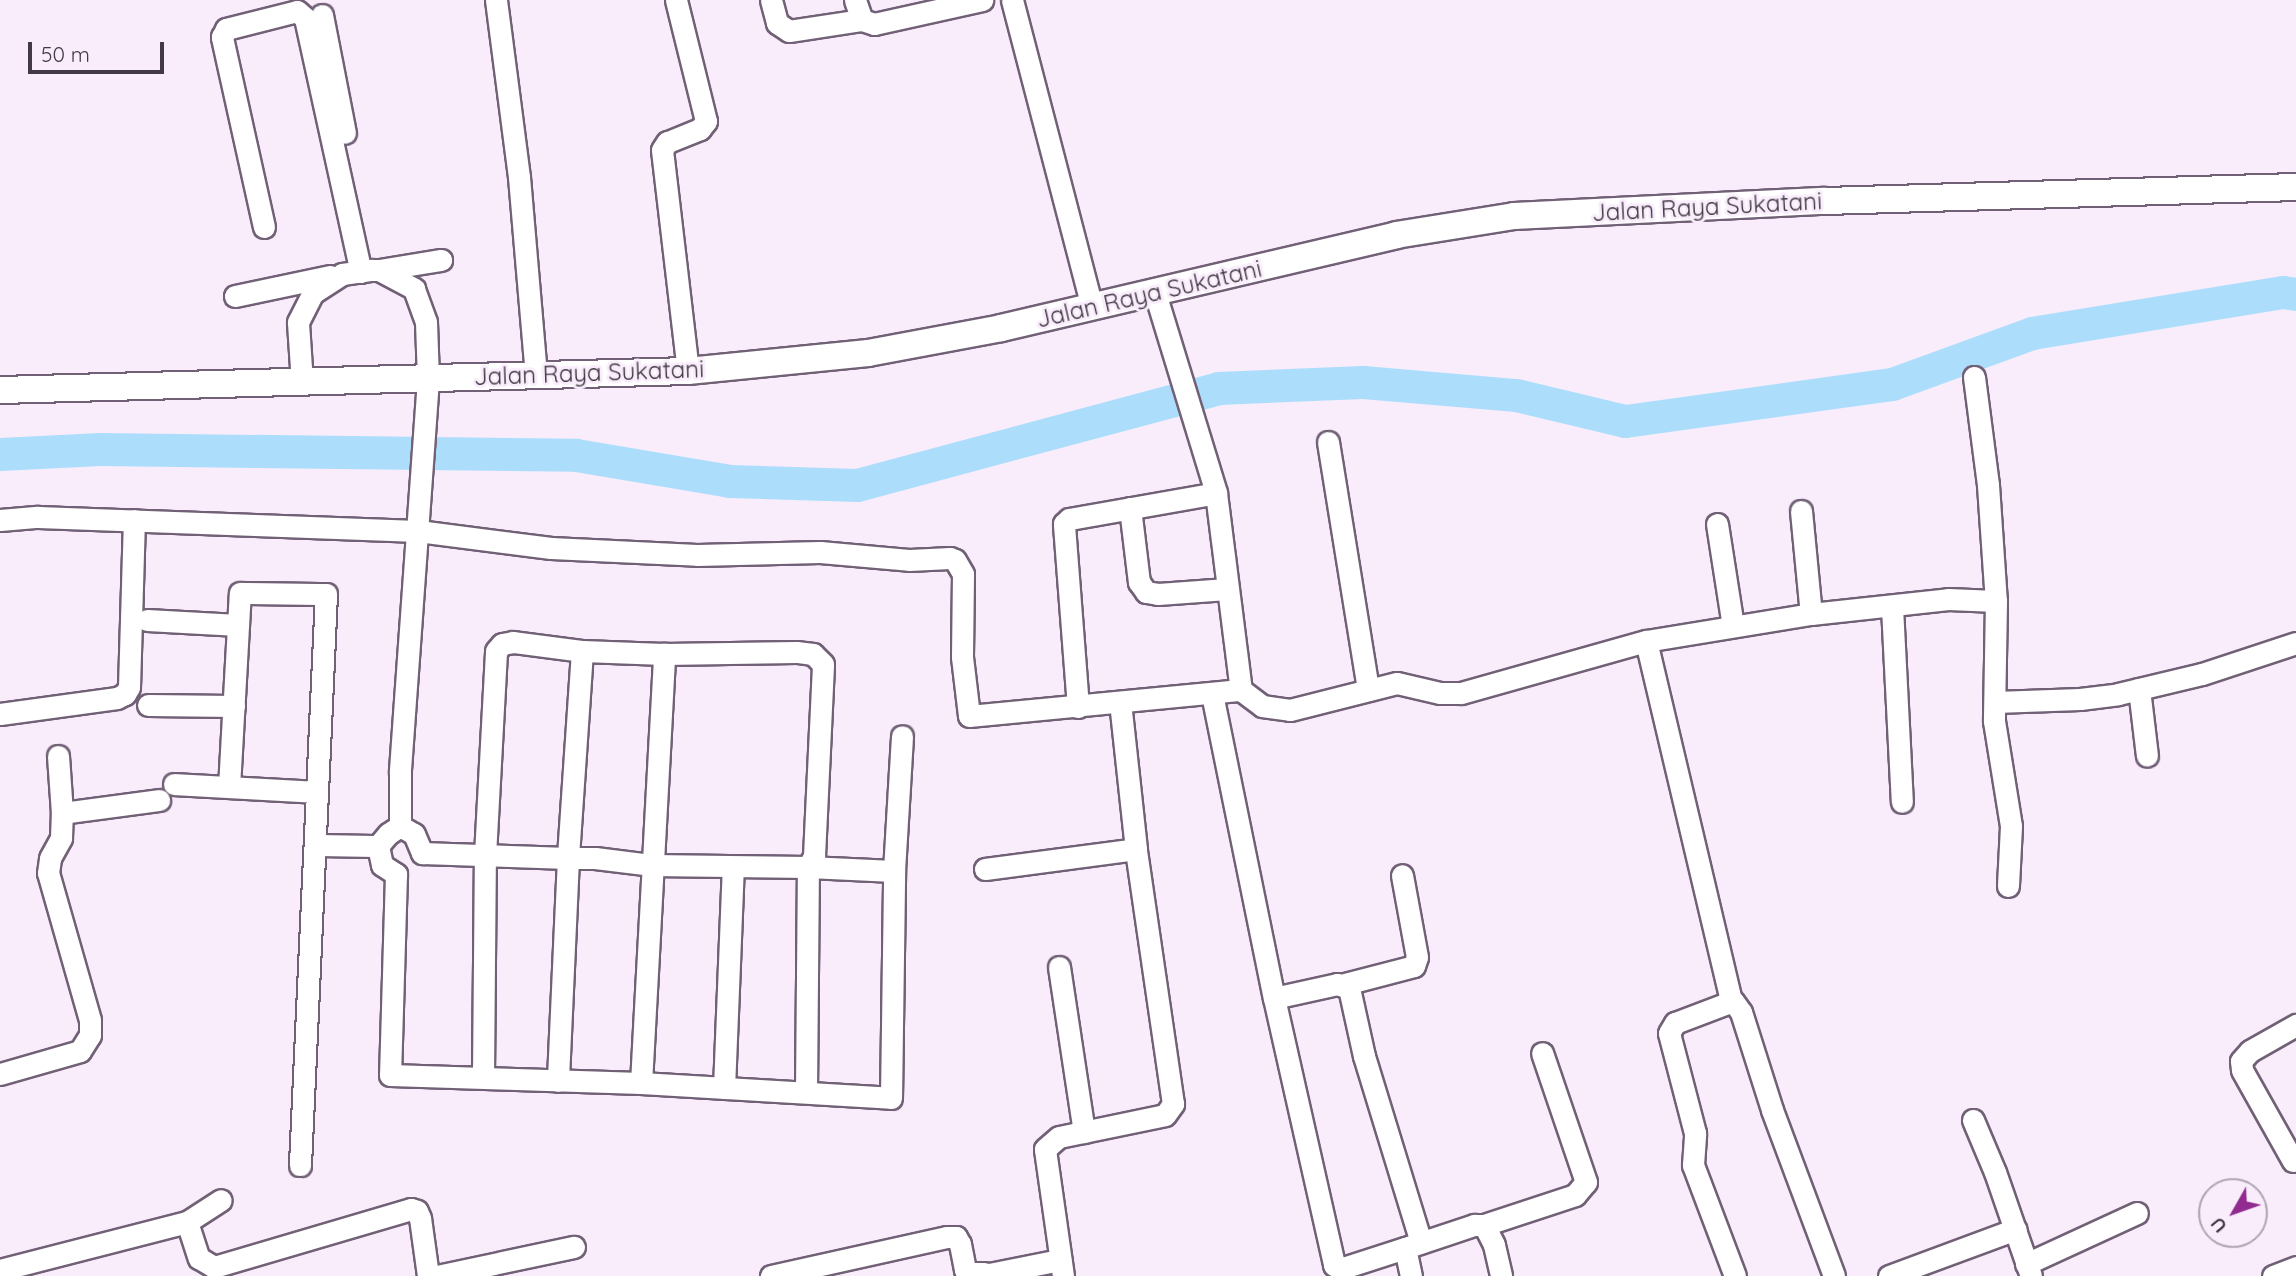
<!DOCTYPE html>
<style>
body{margin:0}
#map{position:relative;width:2296px;height:1276px;overflow:hidden;background:#f9edfc;font-family:Quicksand,sans-serif}
div>[style]{position:absolute}
.river>*{height:33px;margin:-16.5px;padding:0 16.5px;transform-origin:16.5px;border-radius:16.5px;background:#acdefc}
.roads{filter:drop-shadow(2px 0 #716076) drop-shadow(-2px 0 #716076) drop-shadow(0 2px #716076) drop-shadow(0 -2px #716076)}
.minor>*{height:21px;margin:-10.5px;padding:0 10.5px;transform-origin:10.5px;border-radius:10.5px;background:#fff}
.major>*{height:26px;margin:-13px;padding:0 13px;transform-origin:13px;border-radius:13px;background:#fff}
span{translate:-50% -50%;white-space:nowrap;text-align:center;line-height:1.15;-webkit-text-stroke:6px #f9edfc;paint-order:stroke}
.street-label{font-size:24px;color:#413943}
.north{position:absolute;left:2198px;top:1178px;width:70px;height:70px;box-sizing:border-box;background:#f9edfc;border:2px solid #afa5b2;border-radius:50%;rotate:230deg;font-size:19px;font-weight:700;line-height:28px;text-align:center;color:#413943}
.north::after{content:'';display:block;margin:auto;width:24px;height:32px;background:#922b90;clip-path:polygon(50% 0,100% 100%,50% 72%,0 100%)}
.scale{position:absolute;left:28px;top:42px;width:136px;height:32px;box-sizing:border-box;border:4px solid #413943;border-top:0;padding-left:9px;font-size:21px;line-height:24px;white-space:nowrap;color:#413943;-webkit-text-stroke:5px #f9edfc;paint-order:stroke}
</style>
<div id="map">
<div class="river">
<div style="left:0;top:454px;width:100px;rotate:-2.9deg"></div>
<div style="left:100px;top:449px;width:476px;rotate:0.7deg"></div>
<div style="left:576px;top:455px;width:155px;rotate:9.6deg"></div>
<div style="left:729px;top:481px;width:128px;rotate:1.8deg"></div>
<div style="left:857px;top:485px;width:374px;rotate:-15deg"></div>
<div style="left:1218px;top:388px;width:145px;rotate:-2.4deg"></div>
<div style="left:1363px;top:382px;width:154px;rotate:4.9deg"></div>
<div style="left:1516px;top:395px;width:112px;rotate:13.4deg"></div>
<div style="left:1625px;top:421px;width:270px;rotate:-7.9deg"></div>
<div style="left:1892px;top:384px;width:149px;rotate:-20deg"></div>
<div style="left:2032px;top:333px;width:254px;rotate:-9.3deg"></div>
<div style="left:2283px;top:292px;width:13px;rotate:9deg"></div>
</div>
<div class="roads">
<div class="minor">
<div style="left:496px;top:0;width:178px;rotate:82.6deg"></div>
<div style="left:519px;top:177px;width:200px;rotate:85.1deg"></div>
<div style="left:676px;top:0;width:125px;rotate:76.1deg"></div>
<div style="left:706px;top:121px;width:10px;rotate:127deg"></div>
<div style="left:700px;top:129px;width:35px;rotate:158deg"></div>
<div style="left:667px;top:142px;width:9px;rotate:122deg"></div>
<div style="left:662px;top:150px;width:223px;rotate:83.3deg"></div>
<div style="left:771px;top:0;width:24px;rotate:75deg"></div>
<div style="left:777px;top:23px;width:14px;rotate:34deg"></div>
<div style="left:789px;top:31px;width:74px;rotate:-8.6deg"></div>
<div style="left:855px;top:0;width:21px;rotate:71deg"></div>
<div style="left:862px;top:20px;width:13px;rotate:18deg"></div>
<div style="left:874px;top:24px;width:111px;rotate:-12.5deg"></div>
<div style="left:1012px;top:0;width:317px;rotate:75.4deg"></div>
<div style="left:322px;top:15px;width:120px;rotate:79deg"></div>
<div style="left:264px;top:227px;width:195px;rotate:-102.5deg"></div>
<div style="left:222px;top:37px;width:9px;rotate:-63deg"></div>
<div style="left:226px;top:29px;width:73px;rotate:-14.2deg"></div>
<div style="left:297px;top:11px;width:11px;rotate:41deg"></div>
<div style="left:305px;top:18px;width:260px;rotate:77.6deg"></div>
<div style="left:379px;top:270px;width:63px;rotate:-9.2deg"></div>
<div style="left:1155px;top:293px;width:209px;rotate:73deg"></div>
<div style="left:1216px;top:493px;width:199px;rotate:82.8deg"></div>
<div style="left:235px;top:296px;width:97px;rotate:-11.9deg"></div>
<div style="left:1974px;top:377px;width:109px;rotate:82.6deg"></div>
<div style="left:1988px;top:485px;width:116px;rotate:86.1deg"></div>
<div style="left:302px;top:383px;width:61px;rotate:-93.8deg"></div>
<div style="left:298px;top:322px;width:33px;rotate:-63deg"></div>
<div style="left:313px;top:293px;width:35px;rotate:-33deg"></div>
<div style="left:342px;top:274px;width:30px;rotate:-8deg"></div>
<div style="left:372px;top:270px;width:7px"></div>
<div style="left:379px;top:270px;width:40px;rotate:28deg"></div>
<div style="left:414px;top:289px;width:35px;rotate:70deg"></div>
<div style="left:426px;top:322px;width:57px;rotate:88deg"></div>
<div style="left:428px;top:379px;width:395px;rotate:94.1deg"></div>
<div style="left:400px;top:773px;width:53px;rotate:90deg"></div>
<div style="left:400px;top:826px;width:16px;rotate:30deg"></div>
<div style="left:414px;top:834px;width:21px;rotate:67deg"></div>
<div style="left:422px;top:853px;width:146px;rotate:2deg"></div>
<div style="left:568px;top:858px;width:27px"></div>
<div style="left:595px;top:858px;width:56px;rotate:7.1deg"></div>
<div style="left:651px;top:865px;width:157px;rotate:0.7deg"></div>
<div style="left:808px;top:867px;width:13px;rotate:-61deg"></div>
<div style="left:814px;top:856px;width:192px;rotate:-87.3deg"></div>
<div style="left:823px;top:664px;width:14px;rotate:-135deg"></div>
<div style="left:813px;top:654px;width:17px;rotate:-173deg"></div>
<div style="left:796px;top:652px;width:132px;rotate:179.1deg"></div>
<div style="left:664px;top:654px;width:82px;rotate:-177.9deg"></div>
<div style="left:582px;top:651px;width:207px;rotate:93.9deg"></div>
<div style="left:568px;top:858px;width:223px;rotate:92.6deg"></div>
<div style="left:1328px;top:442px;width:251px;rotate:80.8deg"></div>
<div style="left:1130px;top:508px;width:75px;rotate:83.1deg"></div>
<div style="left:1139px;top:582px;width:12px;rotate:55deg"></div>
<div style="left:1146px;top:592px;width:12px;rotate:9deg"></div>
<div style="left:1158px;top:594px;width:69px;rotate:-4.1deg"></div>
<div style="left:1801px;top:511px;width:103px;rotate:84.5deg"></div>
<div style="left:0;top:520px;width:38px;rotate:-5deg"></div>
<div style="left:38px;top:517px;width:380px;rotate:2.1deg"></div>
<div style="left:418px;top:531px;width:134px;rotate:7.3deg"></div>
<div style="left:551px;top:548px;width:146px;rotate:2.7deg"></div>
<div style="left:697px;top:555px;width:123px;rotate:-1.4deg"></div>
<div style="left:820px;top:552px;width:89px;rotate:5.1deg"></div>
<div style="left:909px;top:560px;width:41px;rotate:-2.8deg"></div>
<div style="left:950px;top:558px;width:5px;rotate:22deg"></div>
<div style="left:955px;top:560px;width:16px;rotate:60deg"></div>
<div style="left:963px;top:574px;width:83px;rotate:90.7deg"></div>
<div style="left:962px;top:657px;width:59px;rotate:83.2deg"></div>
<div style="left:969px;top:716px;width:273px;rotate:-5.5deg"></div>
<div style="left:1241px;top:690px;width:26px;rotate:37deg"></div>
<div style="left:1262px;top:706px;width:28px;rotate:8deg"></div>
<div style="left:1290px;top:710px;width:110px;rotate:-14.2deg"></div>
<div style="left:1397px;top:683px;width:44px;rotate:13.1deg"></div>
<div style="left:1440px;top:693px;width:21px"></div>
<div style="left:1461px;top:693px;width:192px;rotate:-15.7deg"></div>
<div style="left:1646px;top:641px;width:167px;rotate:-9.3deg"></div>
<div style="left:1811px;top:614px;width:138px;rotate:-6.2deg"></div>
<div style="left:1948px;top:599px;width:48px;rotate:2.4deg"></div>
<div style="left:1996px;top:601px;width:120px;rotate:91deg"></div>
<div style="left:1994px;top:721px;width:106px;rotate:80.8deg"></div>
<div style="left:2011px;top:826px;width:60px;rotate:92.9deg"></div>
<div style="left:1717px;top:524px;width:103px;rotate:81.1deg"></div>
<div style="left:1892px;top:607px;width:195px;rotate:87.1deg"></div>
<div style="left:147px;top:620px;width:91px;rotate:3.1deg"></div>
<div style="left:1646px;top:641px;width:370px;rotate:76.7deg"></div>
<div style="left:2139px;top:689px;width:67px;rotate:83.2deg"></div>
<div style="left:1212px;top:694px;width:310px;rotate:78.5deg"></div>
<div style="left:1274px;top:998px;width:65px;rotate:-12.5deg"></div>
<div style="left:1337px;top:984px;width:13px;rotate:18deg"></div>
<div style="left:1349px;top:988px;width:70px;rotate:77.6deg"></div>
<div style="left:1364px;top:1056px;width:195px;rotate:73deg"></div>
<div style="left:1995px;top:702px;width:85px;rotate:-2deg"></div>
<div style="left:2080px;top:699px;width:38px;rotate:-7deg"></div>
<div style="left:2118px;top:694px;width:86px;rotate:-13.4deg"></div>
<div style="left:2202px;top:674px;width:99px;rotate:-18.3deg"></div>
<div style="left:148px;top:705px;width:86px;rotate:0.7deg"></div>
<div style="left:1078px;top:707px;width:184px;rotate:-94.4deg"></div>
<div style="left:1064px;top:524px;width:7px;rotate:-45deg"></div>
<div style="left:1069px;top:519px;width:149px;rotate:-10deg"></div>
<div style="left:0;top:714px;width:118px;rotate:-7.8deg"></div>
<div style="left:117px;top:698px;width:9px;rotate:-27deg"></div>
<div style="left:125px;top:694px;width:8px;rotate:-60deg"></div>
<div style="left:129px;top:687px;width:167px;rotate:-88.3deg"></div>
<div style="left:58px;top:756px;width:57px;rotate:86deg"></div>
<div style="left:174px;top:784px;width:143px;rotate:3.2deg"></div>
<div style="left:229px;top:787px;width:194px;rotate:-86.8deg"></div>
<div style="left:240px;top:593px;width:86px;rotate:0.7deg"></div>
<div style="left:326px;top:594px;width:572px;rotate:92.61deg"></div>
<div style="left:400px;top:826px;width:14px;rotate:146deg"></div>
<div style="left:388px;top:834px;width:16px;rotate:130deg"></div>
<div style="left:378px;top:846px;width:19px;rotate:78deg"></div>
<div style="left:382px;top:865px;width:17px;rotate:33deg"></div>
<div style="left:396px;top:874px;width:201px;rotate:91.7deg"></div>
<div style="left:390px;top:1075px;width:251px;rotate:1.8deg"></div>
<div style="left:641px;top:1083px;width:250px;rotate:3.4deg"></div>
<div style="left:891px;top:1098px;width:227px;rotate:-89.2deg"></div>
<div style="left:315px;top:845px;width:63px;rotate:0.9deg"></div>
<div style="left:985px;top:869px;width:152px;rotate:-7.5deg"></div>
<div style="left:1059px;top:967px;width:167px;rotate:81.4deg"></div>
<div style="left:1345px;top:984px;width:71px;rotate:-14.6deg"></div>
<div style="left:1414px;top:966px;width:9px;rotate:-72deg"></div>
<div style="left:1417px;top:957px;width:83px;rotate:-100.4deg"></div>
<div style="left:1274px;top:998px;width:274px;rotate:77.3deg"></div>
<div style="left:1334px;top:1265px;width:9px;rotate:18deg"></div>
<div style="left:1343px;top:1268px;width:65px;rotate:-17.9deg"></div>
<div style="left:1405px;top:1248px;width:29px;rotate:78deg"></div>
<div style="left:0;top:1074px;width:83px;rotate:-16deg"></div>
<div style="left:80px;top:1051px;width:19px;rotate:-58deg"></div>
<div style="left:90px;top:1035px;width:15px;rotate:-90deg"></div>
<div style="left:90px;top:1020px;width:153px;rotate:-105.9deg"></div>
<div style="left:48px;top:873px;width:15px;rotate:-82deg"></div>
<div style="left:50px;top:858px;width:23px;rotate:-61deg"></div>
<div style="left:61px;top:838px;width:25px;rotate:-88deg"></div>
<div style="left:62px;top:813px;width:98px;rotate:-7.6deg"></div>
<div style="left:483px;top:1076px;width:221px;rotate:-89.5deg"></div>
<div style="left:485px;top:855px;width:204px;rotate:-86.9deg"></div>
<div style="left:496px;top:651px;width:9px;rotate:-49deg"></div>
<div style="left:502px;top:644px;width:11px;rotate:-10deg"></div>
<div style="left:513px;top:642px;width:70px;rotate:7.4deg"></div>
<div style="left:641px;top:1083px;width:430px;rotate:-86.9deg"></div>
<div style="left:724px;top:1088px;width:220px;rotate:-87.7deg"></div>
<div style="left:806px;top:1091px;width:224px;rotate:-89.5deg"></div>
<div style="left:808px;top:867px;width:86px;rotate:2.7deg"></div>
<div style="left:894px;top:871px;width:135px;rotate:-86.6deg"></div>
<div style="left:1973px;top:1120px;width:56px;rotate:67.1deg"></div>
<div style="left:1995px;top:1172px;width:110px;rotate:70.9deg"></div>
<div style="left:2293px;top:1161px;width:104px;rotate:-119.3deg"></div>
<div style="left:2242px;top:1070px;width:9px;rotate:-96deg"></div>
<div style="left:2241px;top:1061px;width:13px;rotate:-48deg"></div>
<div style="left:2250px;top:1051px;width:53px;rotate:-29.5deg"></div>
<div style="left:187px;top:1222px;width:38px;rotate:72deg"></div>
<div style="left:199px;top:1258px;width:17px;rotate:31deg"></div>
<div style="left:214px;top:1267px;width:205px;rotate:-16.4deg"></div>
<div style="left:411px;top:1209px;width:6px;rotate:18deg"></div>
<div style="left:417px;top:1211px;width:8px;rotate:67deg"></div>
<div style="left:420px;top:1218px;width:59px;rotate:82.1deg"></div>
<div style="left:1484px;top:1225px;width:96px;rotate:-18.2deg"></div>
<div style="left:1575px;top:1195px;width:17px;rotate:-50deg"></div>
<div style="left:1586px;top:1182px;width:136px;rotate:-108.8deg"></div>
<div style="left:1408px;top:1247px;width:70px;rotate:-18.4deg"></div>
<div style="left:1474px;top:1225px;width:10px"></div>
<div style="left:1484px;top:1225px;width:22px;rotate:63deg"></div>
<div style="left:1494px;top:1245px;width:32px;rotate:77deg"></div>
<div style="left:2026px;top:1264px;width:122px;rotate:-24.7deg"></div>
<div style="left:0;top:1270px;width:193px;rotate:-14.4deg"></div>
<div style="left:187px;top:1222px;width:40px;rotate:-32.9deg"></div>
<div style="left:437px;top:1276px;width:140px;rotate:-12deg"></div>
<div style="left:771px;top:1276px;width:180px;rotate:-12.5deg"></div>
<div style="left:947px;top:1237px;width:9px"></div>
<div style="left:956px;top:1237px;width:8px;rotate:60deg"></div>
<div style="left:960px;top:1244px;width:26px;rotate:79deg"></div>
<div style="left:965px;top:1270px;width:6px;rotate:31deg"></div>
<div style="left:970px;top:1273px;width:14px"></div>
<div style="left:979px;top:1276px;width:83px;rotate:-11.2deg"></div>
<div style="left:1063px;top:1276px;width:128px;rotate:-98.1deg"></div>
<div style="left:1045px;top:1149px;width:18px;rotate:-41deg"></div>
<div style="left:1059px;top:1137px;width:108px;rotate:-11.7deg"></div>
<div style="left:1165px;top:1115px;width:14px;rotate:-54deg"></div>
<div style="left:1173px;top:1104px;width:258px;rotate:-98.3deg"></div>
<div style="left:1136px;top:849px;width:148px;rotate:-96.2deg"></div>
<div style="left:1735px;top:1276px;width:119px;rotate:-110.7deg"></div>
<div style="left:1693px;top:1165px;width:32px;rotate:-86deg"></div>
<div style="left:1695px;top:1133px;width:103px;rotate:-104.6deg"></div>
<div style="left:1669px;top:1033px;width:12px;rotate:-59deg"></div>
<div style="left:1675px;top:1023px;width:62px;rotate:-20.8deg"></div>
<div style="left:1733px;top:1001px;width:14px;rotate:54deg"></div>
<div style="left:1741px;top:1012px;width:103px;rotate:72.4deg"></div>
<div style="left:1772px;top:1110px;width:177px;rotate:69.5deg"></div>
<div style="left:1889px;top:1276px;width:135px;rotate:-20.3deg"></div>
<div style="left:2273px;top:1276px;width:25px;rotate:-21deg"></div>
</div>
<div class="major">
<div style="left:0;top:390px;width:688px;rotate:-1.58deg"></div>
<div style="left:688px;top:371px;width:181px;rotate:-5.7deg"></div>
<div style="left:868px;top:353px;width:135px;rotate:-10.6deg"></div>
<div style="left:1001px;top:328px;width:406px;rotate:-13.2deg"></div>
<div style="left:1396px;top:235px;width:120px;rotate:-9.1deg"></div>
<div style="left:1514px;top:216px;width:311px;rotate:-2.8deg"></div>
<div style="left:1825px;top:201px;width:471px;rotate:-1.7deg"></div>
</div>
</div>
<div class="street-label">
<span style="left:1707px;top:207px;rotate:-3deg">Jalan Raya Sukatani</span>
<span style="left:1149px;top:294px;rotate:-13deg">Jalan Raya Sukatani</span>
<span style="left:589px;top:373px;rotate:-2deg">Jalan Raya Sukatani</span>
</div>
<div class="north">U</div>
<div class="scale">50 m</div>
</div>
